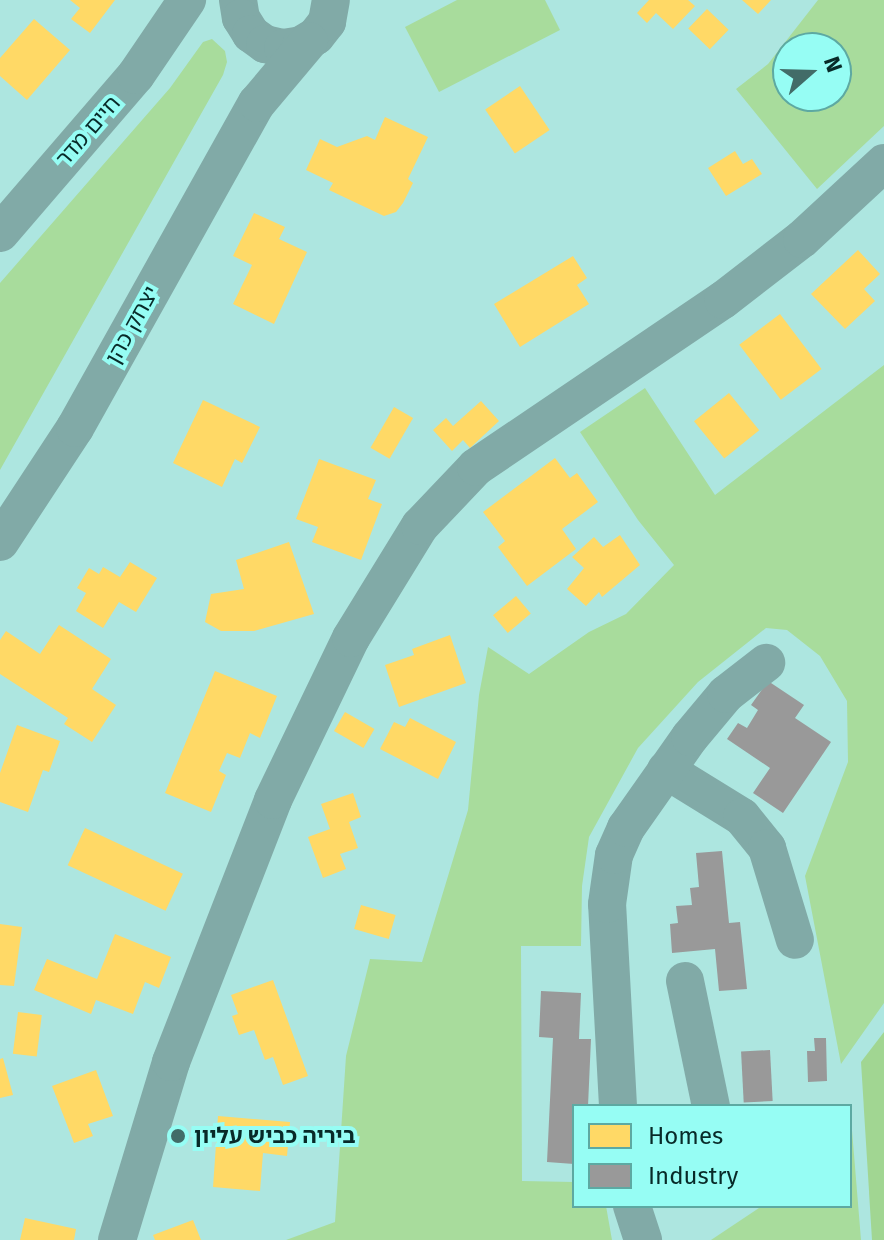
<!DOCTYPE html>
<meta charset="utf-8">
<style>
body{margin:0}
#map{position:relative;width:884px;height:1240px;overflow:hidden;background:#ade6e0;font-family:"Fira Sans","Noto Sans Hebrew",sans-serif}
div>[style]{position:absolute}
.green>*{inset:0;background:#a8dc9c}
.forest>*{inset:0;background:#a1d692}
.homes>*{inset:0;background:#ffd966;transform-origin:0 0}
.industry>*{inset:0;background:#999;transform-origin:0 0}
.minor>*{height:38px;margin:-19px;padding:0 19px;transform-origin:19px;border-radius:19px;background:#81aaa7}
.dots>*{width:22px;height:22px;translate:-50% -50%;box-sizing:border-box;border:4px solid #96fdf4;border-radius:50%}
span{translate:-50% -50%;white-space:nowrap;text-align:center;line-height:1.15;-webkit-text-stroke:8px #96fdf4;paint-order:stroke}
.street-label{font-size:22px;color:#082a28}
.poi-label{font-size:22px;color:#082a28;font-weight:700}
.left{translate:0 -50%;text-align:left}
.legend{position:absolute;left:572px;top:1104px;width:280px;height:104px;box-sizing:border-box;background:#96fdf4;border:2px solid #5da9a2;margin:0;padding:10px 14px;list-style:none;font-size:24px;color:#082a28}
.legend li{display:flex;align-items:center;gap:16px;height:40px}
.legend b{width:40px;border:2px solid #5da9a2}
.north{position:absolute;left:772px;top:32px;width:80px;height:80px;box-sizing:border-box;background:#96fdf4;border:2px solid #5da9a2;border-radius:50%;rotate:70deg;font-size:22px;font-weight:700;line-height:32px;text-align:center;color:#082a28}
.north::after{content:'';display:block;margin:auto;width:28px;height:36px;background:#426c68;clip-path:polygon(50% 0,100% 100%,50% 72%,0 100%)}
</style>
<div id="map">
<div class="green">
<div style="clip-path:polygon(457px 0,545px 0,560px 30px,439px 92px,405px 27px)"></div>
<div style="clip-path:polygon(evenodd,818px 0,884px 0,884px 126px,817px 189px,736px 89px,768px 64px,818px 0,788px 48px,836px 48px,836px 96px,788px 96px,788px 48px)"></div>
<div style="clip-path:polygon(212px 39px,225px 51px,227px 62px,223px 75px,0 470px,0 283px,170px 88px,203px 42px)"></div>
<div style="clip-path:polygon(884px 365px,884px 1003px,841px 1064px,805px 876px,848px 762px,847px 701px,820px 656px,787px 630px,766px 628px,698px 682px,638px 748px,589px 837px,582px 886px,581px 946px,521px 946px,522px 1181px,574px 1182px,574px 1206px,606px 1206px,612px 1240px,286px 1240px,335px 1222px,346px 1056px,370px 959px,422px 962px,468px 810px,479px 695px,488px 647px,529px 674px,589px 632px,626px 614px,674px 565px,638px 520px,580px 432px,645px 388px,715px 495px)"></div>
<div style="clip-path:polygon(851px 1118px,861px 1240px,711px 1240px,762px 1206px,850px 1206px)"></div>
</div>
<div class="forest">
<div style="clip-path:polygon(884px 1032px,884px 1240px,872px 1240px,861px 1062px)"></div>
</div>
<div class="homes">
<div style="clip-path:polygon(70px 0,115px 0,90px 33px,71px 19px,80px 8px)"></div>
<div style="clip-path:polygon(649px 0,688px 0,695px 6px,673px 29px,656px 13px,647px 23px,637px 13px)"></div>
<div style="clip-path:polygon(742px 0,771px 0,758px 14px)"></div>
<div style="left:707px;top:9px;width:30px;height:27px;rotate:44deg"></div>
<div style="clip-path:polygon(34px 19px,70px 50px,27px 100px,0 76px,0 58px)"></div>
<div style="left:520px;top:86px;width:53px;height:42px;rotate:56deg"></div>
<div style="clip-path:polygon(385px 117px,428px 137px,408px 179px,413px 183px,403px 203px,396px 212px,384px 216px,329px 190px,333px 183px,306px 170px,320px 139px,337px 147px,367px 136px,375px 140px)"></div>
<div style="clip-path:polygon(735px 151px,743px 164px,752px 159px,762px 174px,726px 196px,708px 168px)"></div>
<div style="clip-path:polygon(254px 213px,285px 227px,279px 239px,307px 252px,274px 324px,233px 304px,252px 265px,233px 256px)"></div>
<div style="clip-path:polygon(858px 250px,880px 274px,864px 289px,875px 301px,845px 329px,811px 294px)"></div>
<div style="clip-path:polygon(573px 256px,587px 278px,577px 285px,589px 304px,520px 347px,494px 304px)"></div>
<div style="left:780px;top:314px;width:69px;height:51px;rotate:53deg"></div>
<div style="left:729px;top:393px;width:48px;height:45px;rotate:51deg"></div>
<div style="clip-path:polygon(203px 400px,260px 427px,242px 463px,235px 459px,222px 487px,173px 463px)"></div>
<div style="clip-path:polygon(481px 401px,499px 421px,470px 448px,463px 440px,452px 451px,433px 430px,446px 418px,453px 426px)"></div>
<div style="left:394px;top:407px;width:22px;height:47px;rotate:30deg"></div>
<div style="clip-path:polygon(555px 458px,570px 478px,577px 473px,598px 502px,562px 529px,576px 549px,527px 586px,498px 547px,505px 541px,483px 512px)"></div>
<div style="clip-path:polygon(319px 459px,376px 480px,368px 499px,382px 504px,361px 560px,312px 542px,318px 527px,296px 519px)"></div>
<div style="clip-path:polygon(620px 535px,640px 565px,602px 597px,599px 592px,586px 606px,567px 589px,584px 568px,572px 557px,594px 537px,603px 547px)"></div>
<div style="clip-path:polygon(289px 542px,314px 614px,254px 631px,221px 631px,205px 622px,211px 594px,244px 589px,236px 560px)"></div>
<div style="clip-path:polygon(130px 562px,157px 578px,136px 612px,119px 602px,103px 628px,76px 611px,86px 593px,77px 588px,89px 568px,99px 574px,103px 567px,120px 577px)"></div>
<div style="left:516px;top:596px;width:23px;height:30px;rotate:50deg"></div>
<div style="clip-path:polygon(59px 625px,111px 659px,92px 689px,116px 705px,92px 742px,64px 724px,68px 718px,0 674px,0 640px,6px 631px,40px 654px)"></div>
<div style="clip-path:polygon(450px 635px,466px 683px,399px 707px,385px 665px,414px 655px,412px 649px)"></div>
<div style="clip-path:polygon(215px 671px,277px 696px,260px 738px,250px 733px,240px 758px,227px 753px,219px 771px,226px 775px,211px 812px,165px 793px)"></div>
<div style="left:345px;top:712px;width:34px;height:22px;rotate:30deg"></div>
<div style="clip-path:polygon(410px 718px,456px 742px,438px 779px,380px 749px,394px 722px,405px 727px)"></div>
<div style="clip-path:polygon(17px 725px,60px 741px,49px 772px,43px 770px,28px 812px,0 802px,0 773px)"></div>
<div style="clip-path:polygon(353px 793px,361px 817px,349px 822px,358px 848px,340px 854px,346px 869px,323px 878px,308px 837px,330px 829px,321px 804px)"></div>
<div style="left:85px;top:828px;width:108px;height:41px;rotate:25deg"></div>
<div style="left:361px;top:905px;width:36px;height:25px;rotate:16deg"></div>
<div style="clip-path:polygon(0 924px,22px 927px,14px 986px,0 985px)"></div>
<div style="clip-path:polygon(115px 934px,171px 957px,159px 988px,145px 982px,133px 1014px,96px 1000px,91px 1014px,34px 990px,47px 959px,97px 979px)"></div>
<div style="clip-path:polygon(273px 980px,308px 1076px,283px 1085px,273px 1057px,265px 1060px,254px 1030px,239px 1035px,232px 1016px,238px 1014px,231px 995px)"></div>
<div style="left:18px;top:1012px;width:24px;height:42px;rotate:7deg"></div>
<div style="clip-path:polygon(3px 1058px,13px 1095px,0 1098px,0 1059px)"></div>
<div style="clip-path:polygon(96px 1070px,113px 1116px,88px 1124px,93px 1136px,74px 1143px,52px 1086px)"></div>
<div style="clip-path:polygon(218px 1116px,290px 1122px,287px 1156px,263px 1153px,260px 1191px,213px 1187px)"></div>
<div style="clip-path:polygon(25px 1218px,76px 1229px,74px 1240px,20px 1240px)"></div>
<div style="clip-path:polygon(193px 1220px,201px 1240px,155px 1240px,153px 1235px)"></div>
</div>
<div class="industry">
<div style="clip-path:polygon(768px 681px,804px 705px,795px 718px,831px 742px,783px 813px,753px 793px,770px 768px,727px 739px,738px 723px,747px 728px,758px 710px,751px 705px)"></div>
<div style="clip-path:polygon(722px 851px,729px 923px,740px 922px,747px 989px,719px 991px,715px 949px,672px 953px,670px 924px,678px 923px,676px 906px,692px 905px,690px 888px,699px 887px,696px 853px)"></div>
<div style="clip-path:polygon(541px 991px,581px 993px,579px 1039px,591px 1039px,588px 1106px,574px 1106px,574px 1164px,547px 1162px,553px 1038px,539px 1037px)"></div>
<div style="clip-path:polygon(814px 1038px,826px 1038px,827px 1081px,808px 1082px,807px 1051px,815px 1051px)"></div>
<div style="left:770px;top:1050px;width:51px;height:29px;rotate:87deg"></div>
</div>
<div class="minor">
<div style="left:238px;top:0;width:18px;rotate:81deg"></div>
<div style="left:241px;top:18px;width:19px;rotate:58deg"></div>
<div style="left:251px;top:34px;width:17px;rotate:36deg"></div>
<div style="left:265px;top:44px;width:18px;rotate:13deg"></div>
<div style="left:283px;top:48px;width:18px;rotate:-9deg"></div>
<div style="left:301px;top:45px;width:17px;rotate:-31deg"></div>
<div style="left:316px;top:36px;width:18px;rotate:-52deg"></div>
<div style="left:327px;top:22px;width:22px;rotate:-80deg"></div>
<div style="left:0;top:233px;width:208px;rotate:-49.3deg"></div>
<div style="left:136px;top:75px;width:91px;rotate:-55.8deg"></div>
<div style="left:0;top:542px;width:136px;rotate:-56.7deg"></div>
<div style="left:75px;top:428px;width:372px;rotate:-60.8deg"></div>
<div style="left:257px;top:103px;width:81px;rotate:-50deg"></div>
<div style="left:666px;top:770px;width:89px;rotate:31.7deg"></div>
<div style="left:742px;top:817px;width:40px;rotate:51deg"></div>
<div style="left:767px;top:848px;width:96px;rotate:73.1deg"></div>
<div style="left:685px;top:981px;width:128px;rotate:78.3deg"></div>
<div style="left:618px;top:1106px;width:202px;rotate:-93.1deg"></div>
<div style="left:607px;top:904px;width:49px;rotate:-81.9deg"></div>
<div style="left:614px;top:855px;width:30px;rotate:-66deg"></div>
<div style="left:626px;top:828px;width:111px;rotate:-54.9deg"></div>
<div style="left:690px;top:737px;width:56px;rotate:-50.1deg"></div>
<div style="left:726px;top:694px;width:51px;rotate:-37.8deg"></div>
<div style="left:632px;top:1206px;width:36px;rotate:72deg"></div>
<div style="left:117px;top:1240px;width:186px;rotate:-73.1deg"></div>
<div style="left:171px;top:1062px;width:281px;rotate:-68.7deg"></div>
<div style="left:273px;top:800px;width:180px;rotate:-64.3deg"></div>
<div style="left:351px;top:638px;width:132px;rotate:-58.4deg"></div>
<div style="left:420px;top:526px;width:81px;rotate:-46.5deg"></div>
<div style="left:476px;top:467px;width:298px;rotate:-34.1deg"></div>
<div style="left:723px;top:300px;width:100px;rotate:-37.7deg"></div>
<div style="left:802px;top:239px;width:112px;rotate:-42.8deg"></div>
</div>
<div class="dots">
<div style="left:178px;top:1136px;background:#426c68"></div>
</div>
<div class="street-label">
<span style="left:88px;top:131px;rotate:-49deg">חיים מדר</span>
<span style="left:132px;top:325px;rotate:-61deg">יצחק כהן</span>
</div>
<div class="poi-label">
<span class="left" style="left:194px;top:1136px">ביריה כביש עליון</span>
</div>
<ul class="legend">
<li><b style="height:22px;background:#ffd966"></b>Homes</li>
<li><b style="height:22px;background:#999"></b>Industry</li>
</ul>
<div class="north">N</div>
</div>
